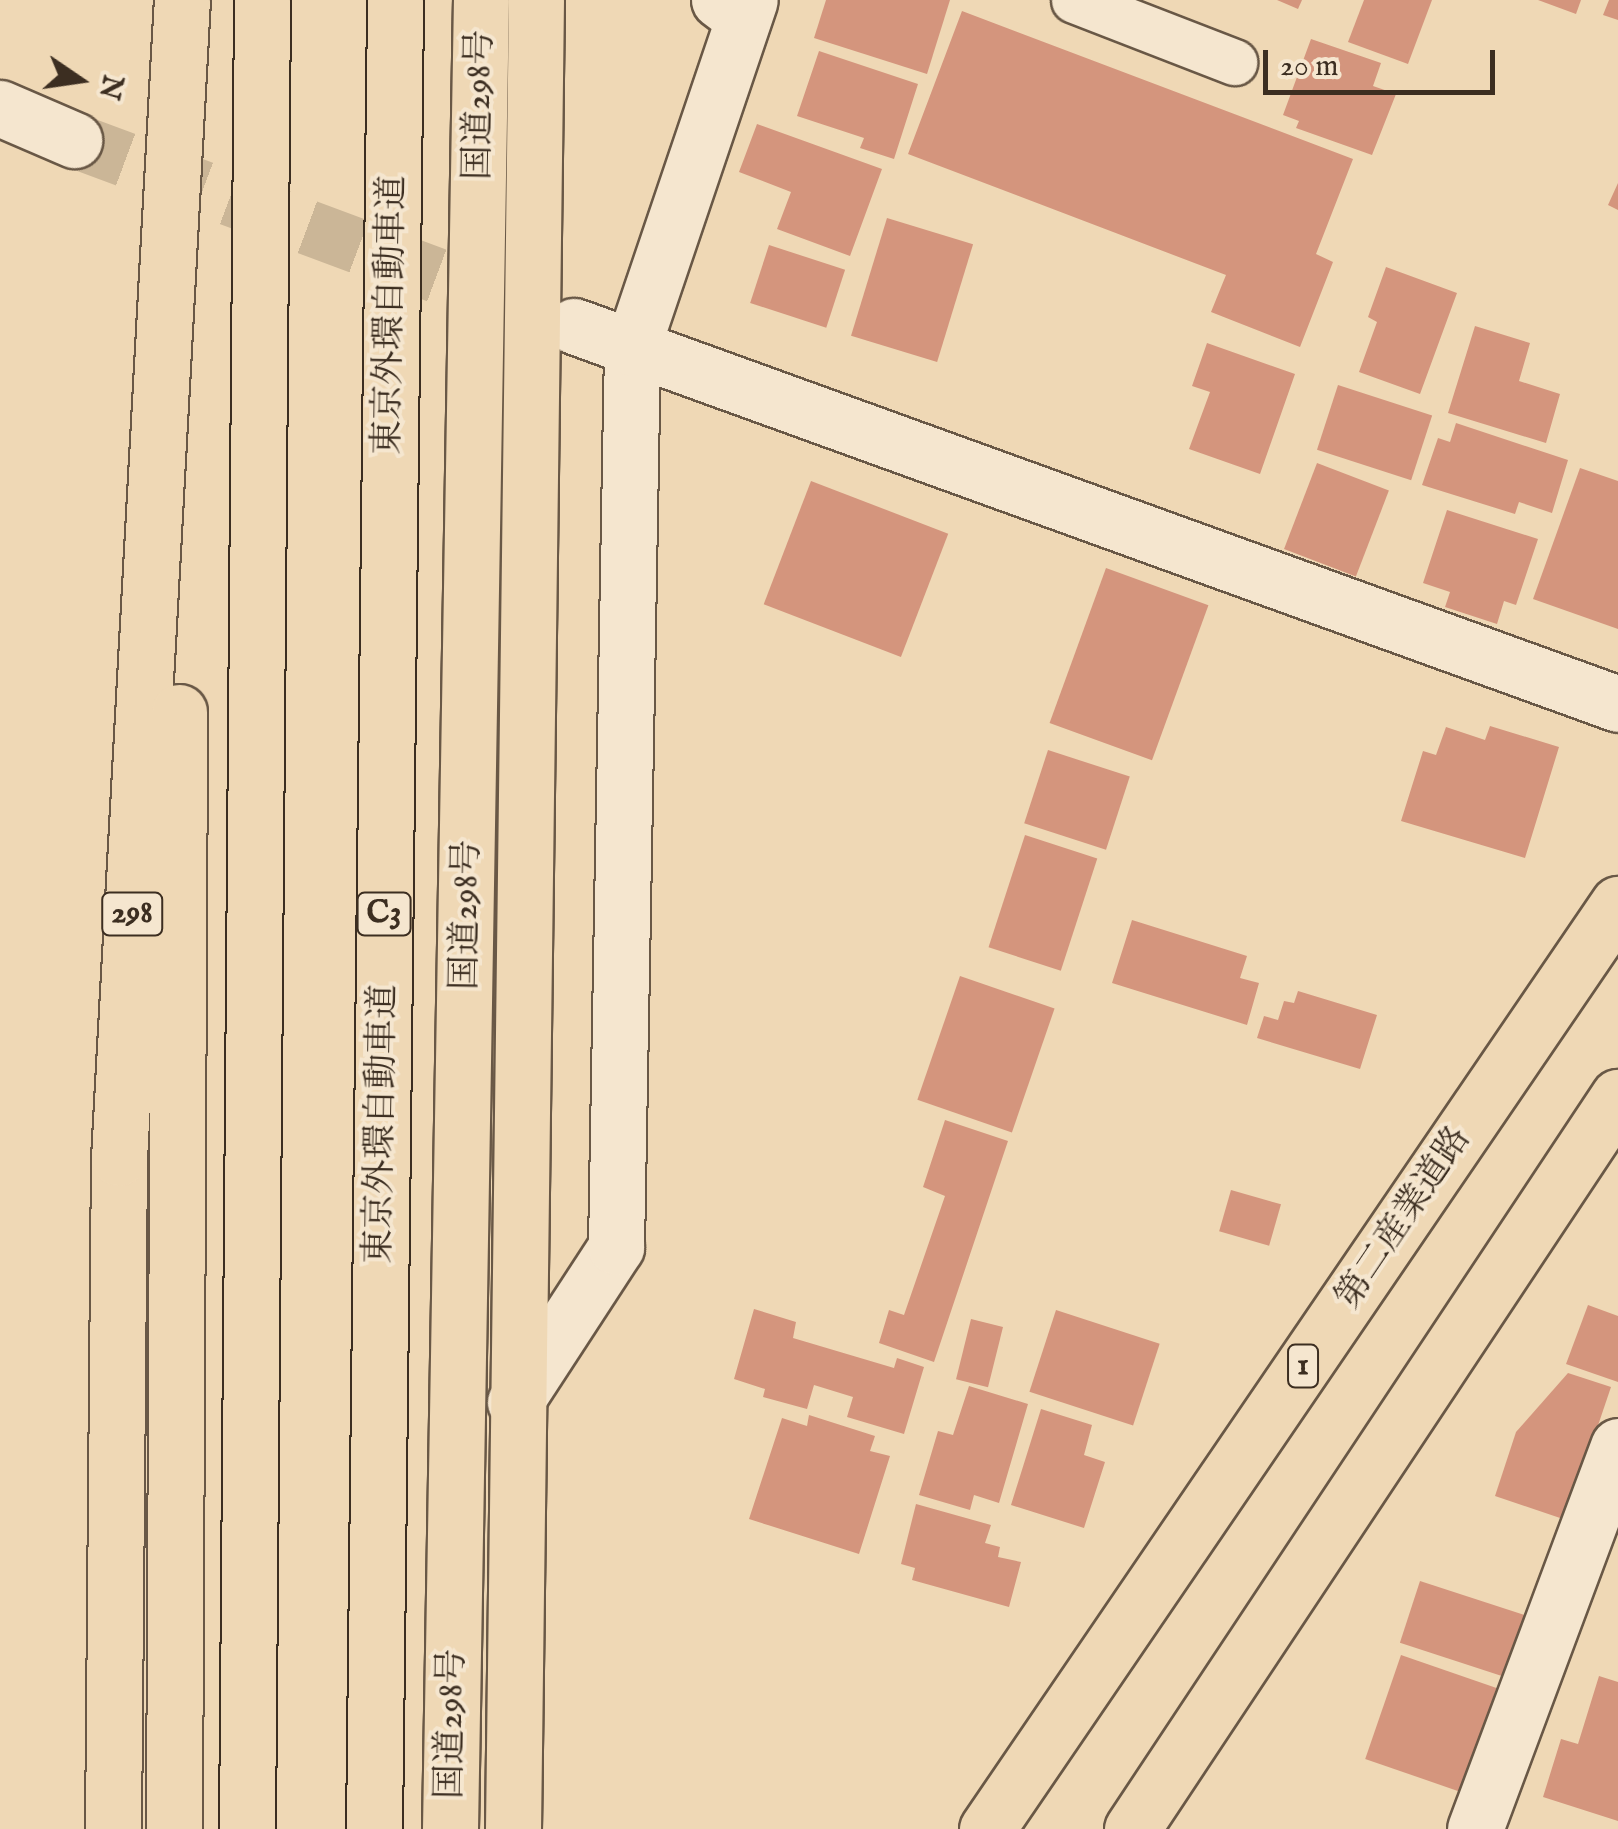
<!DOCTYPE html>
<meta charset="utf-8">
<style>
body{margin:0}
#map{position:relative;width:1618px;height:1829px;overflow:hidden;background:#efd8b5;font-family:"IM FELL English","Noto Serif JP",serif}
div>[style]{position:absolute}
.building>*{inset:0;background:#d4957d;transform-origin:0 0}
.tertiary-tunnel>*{height:55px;margin-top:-27.5px;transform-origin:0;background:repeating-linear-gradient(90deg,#cbb697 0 55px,transparent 0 83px)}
.roads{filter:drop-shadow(2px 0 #695846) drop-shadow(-2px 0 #695846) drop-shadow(0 2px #695846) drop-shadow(0 -2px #695846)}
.service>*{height:45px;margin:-22.5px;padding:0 22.5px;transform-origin:22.5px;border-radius:22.5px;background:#f5e6cf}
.minor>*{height:55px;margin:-27.5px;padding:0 27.5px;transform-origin:27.5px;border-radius:27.5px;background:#f5e6cf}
.tertiary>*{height:55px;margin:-27.5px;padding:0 27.5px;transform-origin:27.5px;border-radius:27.5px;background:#f5e6cf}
.primary>*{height:55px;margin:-27.5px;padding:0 27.5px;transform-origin:27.5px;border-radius:27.5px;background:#efd8b5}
.trunk>*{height:55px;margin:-27.5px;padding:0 27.5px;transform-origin:27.5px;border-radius:27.5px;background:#efd8b5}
.bridges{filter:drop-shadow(2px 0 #3c2e21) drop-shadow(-2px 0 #3c2e21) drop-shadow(0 2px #3c2e21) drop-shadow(0 -2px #3c2e21)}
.motorway-bridge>*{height:55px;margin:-27.5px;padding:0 27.5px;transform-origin:27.5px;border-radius:27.5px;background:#efd8b5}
span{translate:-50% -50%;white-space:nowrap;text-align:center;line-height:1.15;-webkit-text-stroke:8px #f5e6cf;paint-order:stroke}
.shield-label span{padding:2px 8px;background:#f5e6cf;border:2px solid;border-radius:8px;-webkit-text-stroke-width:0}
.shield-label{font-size:32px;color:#3c2e21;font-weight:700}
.street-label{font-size:35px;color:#3c2e21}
.north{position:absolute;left:30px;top:30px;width:100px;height:100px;-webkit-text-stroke:8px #f5e6cf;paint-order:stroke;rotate:103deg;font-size:28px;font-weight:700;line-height:40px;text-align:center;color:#3c2e21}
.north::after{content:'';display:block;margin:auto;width:35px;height:45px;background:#3c2e21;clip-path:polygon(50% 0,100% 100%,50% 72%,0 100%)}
.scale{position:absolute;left:1263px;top:50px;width:232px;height:45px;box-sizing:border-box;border:5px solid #3c2e21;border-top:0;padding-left:12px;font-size:30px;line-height:35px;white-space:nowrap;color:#3c2e21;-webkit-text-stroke:8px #f5e6cf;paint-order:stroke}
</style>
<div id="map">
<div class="building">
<div style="clip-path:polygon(826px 0,950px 0,927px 74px,814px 38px)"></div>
<div style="clip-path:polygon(1277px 0,1302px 0,1298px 9px)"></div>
<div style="clip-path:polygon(1364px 0,1432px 0,1408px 64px,1348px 42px)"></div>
<div style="clip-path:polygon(1538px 0,1581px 0,1576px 14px)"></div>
<div style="clip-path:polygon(1609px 0,1618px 0,1618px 20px,1603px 15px)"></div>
<div style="clip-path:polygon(962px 11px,1353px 159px,1316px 254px,1333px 262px,1300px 347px,1211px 312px,1226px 275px,908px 154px)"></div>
<div style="clip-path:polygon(1311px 39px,1381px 63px,1373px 86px,1396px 94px,1372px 155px,1296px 128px,1299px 121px,1283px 115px)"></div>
<div style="clip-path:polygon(819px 51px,918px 84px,894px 159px,860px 148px,864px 138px,797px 116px)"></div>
<div style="clip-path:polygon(757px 124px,882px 169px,850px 256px,777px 229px,791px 192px,739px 172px)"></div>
<div style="clip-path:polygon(1618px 183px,1618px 210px,1608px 205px)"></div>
<div style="left:887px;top:218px;width:90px;height:123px;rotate:17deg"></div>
<div style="left:769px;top:245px;width:80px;height:61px;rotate:18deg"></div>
<div style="clip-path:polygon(1386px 267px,1457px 293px,1420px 394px,1359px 372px,1377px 322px,1368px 317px)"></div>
<div style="clip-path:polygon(1475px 326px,1530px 343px,1519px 381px,1560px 394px,1546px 443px,1448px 413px)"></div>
<div style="clip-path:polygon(1207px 343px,1295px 374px,1260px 474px,1189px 449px,1210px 392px,1192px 386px)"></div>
<div style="left:1338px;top:385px;width:99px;height:68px;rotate:18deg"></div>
<div style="clip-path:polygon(1456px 423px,1568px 460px,1552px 513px,1519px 502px,1515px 514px,1422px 485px,1438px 438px,1450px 442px)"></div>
<div style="left:1317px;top:463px;width:77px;height:92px;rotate:21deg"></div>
<div style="clip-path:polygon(1580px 468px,1618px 481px,1618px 629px,1533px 599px)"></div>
<div style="left:811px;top:481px;width:147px;height:132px;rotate:21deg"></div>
<div style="clip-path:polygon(1447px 510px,1538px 539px,1516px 605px,1504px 601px,1497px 624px,1445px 607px,1450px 592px,1423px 583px)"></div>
<div style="left:1106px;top:568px;width:109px;height:165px;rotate:20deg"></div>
<div style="clip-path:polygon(1490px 726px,1559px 747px,1525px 858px,1401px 821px,1423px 751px,1436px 755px,1446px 727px,1485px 740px)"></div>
<div style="left:1048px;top:750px;width:86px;height:77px;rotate:18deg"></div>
<div style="left:1025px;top:835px;width:76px;height:118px;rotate:18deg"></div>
<div style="clip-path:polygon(1132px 920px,1247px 956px,1240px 978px,1259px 983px,1247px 1025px,1112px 983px)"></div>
<div style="left:960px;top:976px;width:100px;height:131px;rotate:19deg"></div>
<div style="clip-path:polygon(1298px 991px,1377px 1015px,1360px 1069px,1257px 1038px,1264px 1016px,1278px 1020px,1284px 1001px,1294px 1003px)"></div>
<div style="clip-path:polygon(945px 1120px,1008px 1141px,934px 1362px,879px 1343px,889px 1310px,904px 1315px,945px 1196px,923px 1187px)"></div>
<div style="left:1231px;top:1190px;width:52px;height:43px;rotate:16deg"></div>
<div style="clip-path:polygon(1588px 1305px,1618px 1316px,1618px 1382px,1566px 1364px)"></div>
<div style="clip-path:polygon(754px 1309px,796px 1322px,793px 1338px,894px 1368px,897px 1358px,924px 1367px,904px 1434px,847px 1417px,853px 1397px,814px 1385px,807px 1409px,763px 1397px,765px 1389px,734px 1379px)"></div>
<div style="left:1056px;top:1310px;width:109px;height:86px;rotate:18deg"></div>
<div style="left:971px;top:1319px;width:33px;height:62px;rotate:14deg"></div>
<div style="clip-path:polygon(1568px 1373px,1611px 1387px,1566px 1520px,1495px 1496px,1516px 1432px)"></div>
<div style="clip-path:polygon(969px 1386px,1028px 1404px,999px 1503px,974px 1495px,970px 1510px,919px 1495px,938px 1431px,953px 1435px)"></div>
<div style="clip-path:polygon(1041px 1409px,1092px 1425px,1084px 1455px,1105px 1462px,1084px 1528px,1011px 1505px)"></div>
<div style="clip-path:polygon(809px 1415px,875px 1436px,870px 1451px,890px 1456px,859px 1554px,749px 1519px,782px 1418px,807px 1426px)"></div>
<div style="clip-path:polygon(916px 1504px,991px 1525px,985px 1543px,1000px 1547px,998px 1557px,1021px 1562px,1009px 1607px,912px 1580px,915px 1568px,901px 1564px)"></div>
<div style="left:1420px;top:1581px;width:112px;height:65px;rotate:18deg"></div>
<div style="left:1401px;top:1655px;width:101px;height:110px;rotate:19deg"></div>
<div style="clip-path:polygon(1599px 1676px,1618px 1682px,1618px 1821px,1543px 1797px,1561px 1739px,1578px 1744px)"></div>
</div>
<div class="tertiary-tunnel">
<div style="left:74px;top:140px;width:473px;rotate:20.4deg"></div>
</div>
<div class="roads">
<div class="service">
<div style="left:1074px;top:0;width:172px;rotate:21.2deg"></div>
</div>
<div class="minor">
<div style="left:515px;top:1402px;width:185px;rotate:-56.9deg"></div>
<div style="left:616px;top:1247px;width:899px;rotate:-88.98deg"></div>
<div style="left:632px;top:348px;width:367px;rotate:-71.3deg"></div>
<div style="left:1475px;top:1829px;width:409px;rotate:-69.5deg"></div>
</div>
<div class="tertiary">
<div style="left:719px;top:0;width:30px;rotate:37deg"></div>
<div style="left:0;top:108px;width:81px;rotate:23.4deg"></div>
<div style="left:574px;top:326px;width:1110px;rotate:19.9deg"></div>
</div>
<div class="primary">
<div style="left:987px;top:1829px;width:1120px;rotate:-55.7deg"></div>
<div style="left:1132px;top:1829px;width:879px;rotate:-56.42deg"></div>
</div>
<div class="trunk">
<div style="left:113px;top:1829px;width:671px;rotate:-89.49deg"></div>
<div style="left:119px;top:1158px;width:1160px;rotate:-86.89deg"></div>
<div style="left:174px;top:1829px;width:1117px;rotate:-89.74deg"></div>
<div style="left:450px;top:1829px;width:1829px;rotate:-89.03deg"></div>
<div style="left:513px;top:1829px;width:1829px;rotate:-89.28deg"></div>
</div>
</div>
<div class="bridges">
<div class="motorway-bridge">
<div style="left:247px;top:1829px;width:1829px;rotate:-89.53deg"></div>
<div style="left:374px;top:1829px;width:1829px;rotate:-89.34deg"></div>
</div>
</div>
<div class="shield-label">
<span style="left:132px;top:914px">298</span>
<span style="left:384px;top:914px">C3</span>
<span style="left:1303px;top:1366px">1</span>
</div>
<div class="street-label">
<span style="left:480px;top:105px;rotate:-89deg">国道298号</span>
<span style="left:391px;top:315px;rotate:-89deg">東京外環自動車道</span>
<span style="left:467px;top:915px;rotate:-89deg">国道298号</span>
<span style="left:382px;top:1124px;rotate:-89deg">東京外環自動車道</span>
<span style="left:1404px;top:1218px;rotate:-56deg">第二産業道路</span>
<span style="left:452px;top:1724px;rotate:-89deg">国道298号</span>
</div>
<div class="north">N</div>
<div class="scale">20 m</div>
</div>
